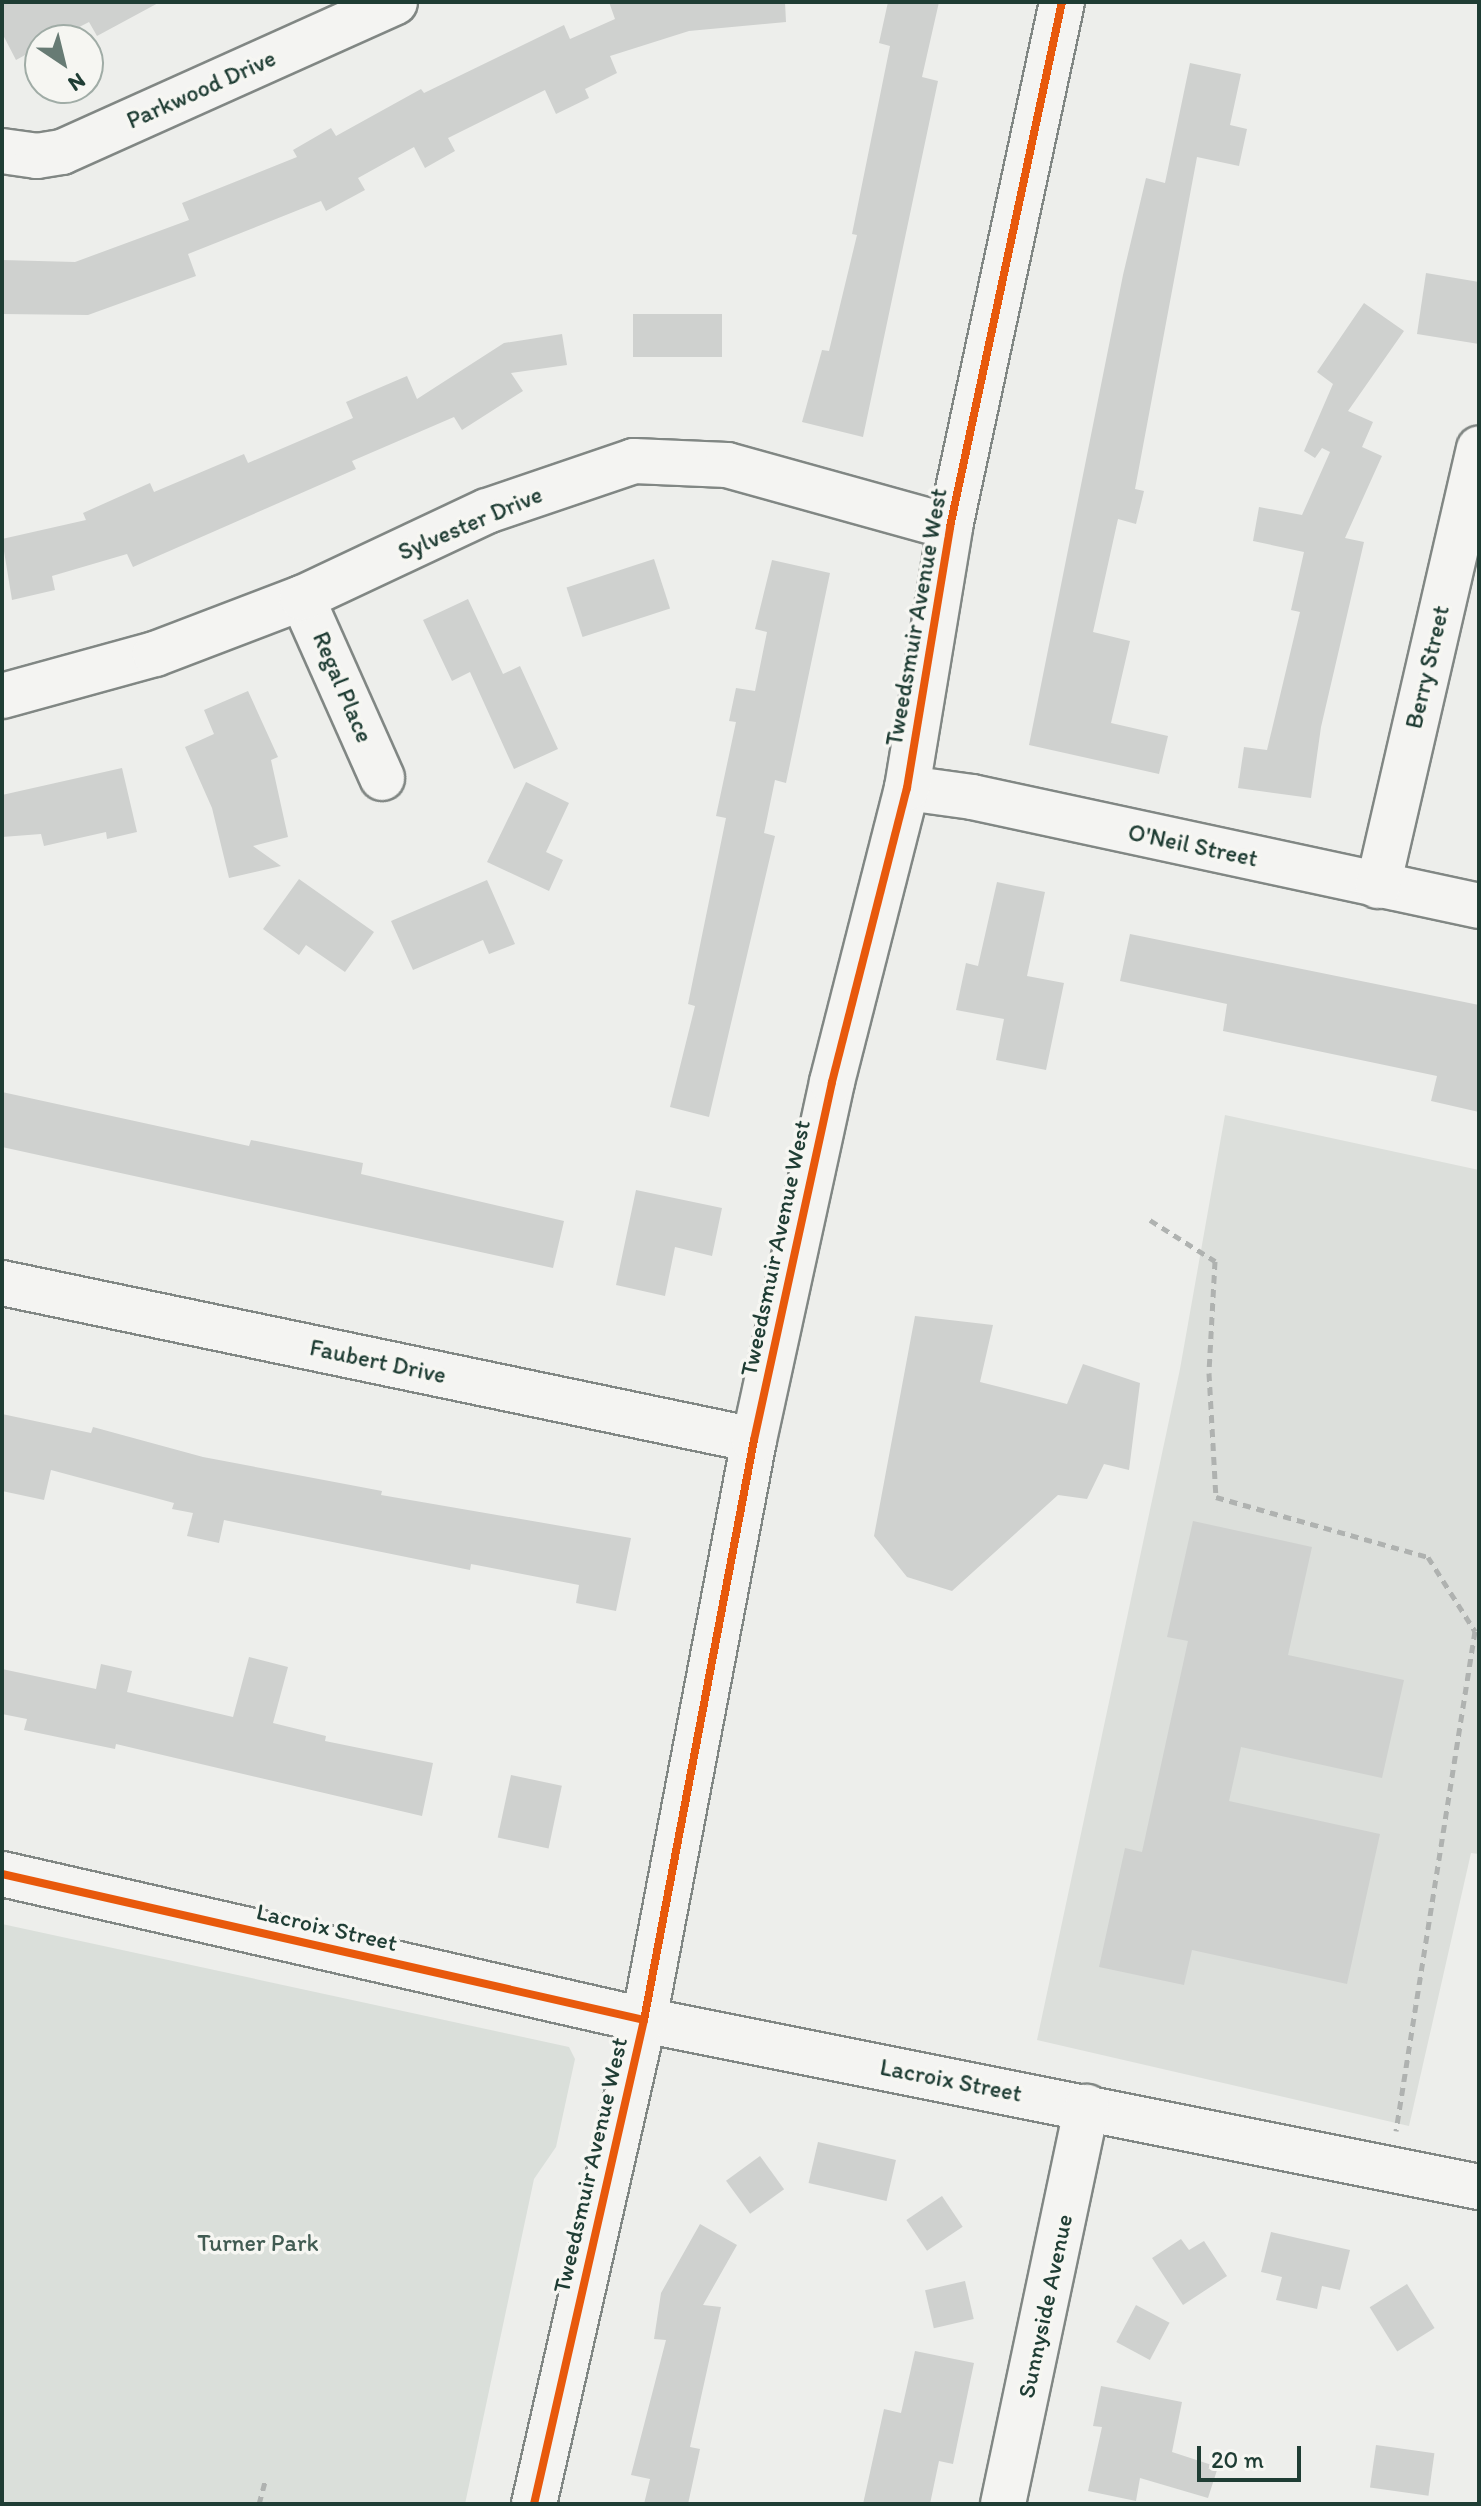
<!DOCTYPE html>
<style>
body{margin:0}
#map{position:relative;width:1481px;height:2506px;overflow:hidden;background:#edeeeb;font-family:Itim,sans-serif}
div>[style]{position:absolute}
.built>*{inset:0;background:#dcdfdb}
.green>*{inset:0;background:#dadfda}
.building>*{inset:0;background:#cfd1cf;transform-origin:0 0}
.path>*{height:5px;margin-top:-2.5px;transform-origin:0;background:repeating-linear-gradient(90deg,#afb2b0 0 8px,transparent 0 14px)}
.roads{filter:drop-shadow(2px 0 #818784) drop-shadow(-2px 0 #818784) drop-shadow(0 2px #818784) drop-shadow(0 -2px #818784)}
.minor>*{height:44px;margin:-22px;padding:0 22px;transform-origin:22px;border-radius:22px;background:#f4f4f2}
.cycleway>*{height:8px;margin:-4px;padding:0 4px;transform-origin:4px;border-radius:4px;background:#e8590c}
span{translate:-50% -50%;white-space:nowrap;text-align:center;line-height:1.15;-webkit-text-stroke:7px #f6f6f2;paint-order:stroke}
.street-label{font-size:24px;color:#1f3d34}
.park-label{font-size:24px;color:#415b52}
.frame{position:absolute;inset:0;border:4px solid #1f3d34;pointer-events:none}
.north{position:absolute;left:24px;top:24px;width:80px;height:80px;box-sizing:border-box;background:#f6f6f2;border:2px solid #a0aca6;border-radius:50%;rotate:145deg;font-size:22px;font-weight:700;line-height:32px;text-align:center;color:#1f3d34}
.north::after{content:'';display:block;margin:auto;width:28px;height:36px;background:#677b74;clip-path:polygon(50% 0,100% 100%,50% 72%,0 100%)}
.scale{position:absolute;left:1197px;top:2446px;width:104px;height:36px;box-sizing:border-box;border:4px solid #1f3d34;border-top:0;padding-left:10px;font-size:24px;line-height:28px;white-space:nowrap;color:#1f3d34;-webkit-text-stroke:6px #f6f6f2;paint-order:stroke}
</style>
<div id="map">
<div class="built">
<div style="clip-path:polygon(1225px 1115px,1479px 1170px,1479px 1854px,1471px 1853px,1409px 2126px,1037px 2040px,1180px 1369px)"></div>
</div>
<div class="green">
<div style="clip-path:polygon(2px 1924px,569px 2047px,575px 2059px,556px 2147px,534px 2179px,465px 2504px,2px 2504px)"></div>
</div>
<div class="building">
<div style="clip-path:polygon(2px 2px,160px 2px,97px 36px,89px 22px,54px 40px,40px 40px,40px 47px,16px 60px,2px 33px)"></div>
<div style="clip-path:polygon(609px 2px,785px 2px,786px 22px,689px 31px,610px 56px,617px 73px,585px 89px,589px 98px,556px 114px,545px 90px,448px 138px,455px 151px,425px 168px,414px 147px,358px 178px,365px 190px,326px 211px,321px 201px,188px 254px,196px 276px,88px 315px,2px 314px,2px 260px,75px 262px,189px 220px,182px 203px,297px 157px,293px 150px,331px 128px,336px 136px,421px 89px,424px 93px,564px 25px,570px 39px,615px 19px)"></div>
<div style="clip-path:polygon(888px 2px,939px 2px,922px 77px,938px 81px,863px 437px,802px 422px,822px 350px,829px 351px,857px 235px,852px 234px,890px 46px,879px 43px)"></div>
<div style="clip-path:polygon(1190px 63px,1241px 74px,1230px 125px,1247px 129px,1239px 166px,1197px 157px,1135px 489px,1144px 491px,1136px 524px,1118px 519px,1093px 632px,1130px 641px,1111px 723px,1168px 736px,1159px 774px,1029px 745px,1123px 275px,1146px 178px,1165px 183px)"></div>
<div style="clip-path:polygon(1426px 273px,1479px 282px,1479px 344px,1417px 334px)"></div>
<div style="clip-path:polygon(1364px 303px,1404px 331px,1348px 411px,1373px 422px,1362px 447px,1382px 456px,1345px 538px,1364px 542px,1321px 727px,1311px 798px,1238px 788px,1244px 747px,1267px 750px,1300px 612px,1291px 610px,1304px 552px,1253px 541px,1259px 507px,1302px 515px,1330px 452px,1322px 448px,1315px 458px,1304px 451px,1333px 384px,1317px 372px)"></div>
<div style="left:633px;top:314px;width:89px;height:43px"></div>
<div style="clip-path:polygon(562px 334px,567px 365px,511px 373px,523px 391px,462px 430px,454px 417px,352px 461px,356px 469px,133px 567px,127px 554px,52px 576px,55px 590px,12px 600px,2px 539px,86px 520px,83px 513px,150px 483px,154px 492px,244px 454px,248px 463px,353px 418px,346px 402px,407px 376px,417px 399px,504px 343px)"></div>
<div style="left:654px;top:559px;width:52px;height:92px;rotate:72deg"></div>
<div style="clip-path:polygon(772px 560px,830px 573px,786px 783px,775px 780px,764px 833px,775px 836px,709px 1117px,670px 1107px,695px 1006px,688px 1004px,726px 818px,716px 816px,736px 722px,729px 721px,736px 688px,755px 691px,767px 632px,755px 629px)"></div>
<div style="clip-path:polygon(468px 599px,503px 674px,520px 666px,558px 749px,514px 769px,470px 672px,452px 681px,423px 620px)"></div>
<div style="clip-path:polygon(248px 691px,278px 757px,271px 760px,288px 837px,253px 846px,281px 866px,229px 878px,212px 808px,185px 747px,214px 734px,204px 710px)"></div>
<div style="clip-path:polygon(122px 768px,137px 832px,107px 839px,106px 832px,44px 846px,41px 834px,2px 837px,2px 795px)"></div>
<div style="clip-path:polygon(526px 782px,569px 803px,546px 852px,563px 860px,549px 891px,487px 862px)"></div>
<div style="clip-path:polygon(299px 879px,374px 932px,345px 972px,306px 945px,299px 955px,263px 929px)"></div>
<div style="clip-path:polygon(487px 880px,515px 944px,489px 954px,483px 940px,413px 970px,391px 921px)"></div>
<div style="clip-path:polygon(997px 882px,1045px 892px,1027px 976px,1064px 983px,1046px 1070px,996px 1060px,1004px 1019px,956px 1010px,966px 963px,978px 966px)"></div>
<div style="clip-path:polygon(1130px 934px,1479px 1005px,1479px 1112px,1431px 1101px,1437px 1076px,1223px 1031px,1227px 1004px,1120px 981px)"></div>
<div style="clip-path:polygon(2px 1092px,249px 1146px,251px 1140px,363px 1163px,361px 1174px,564px 1221px,553px 1268px,2px 1147px)"></div>
<div style="clip-path:polygon(636px 1190px,722px 1208px,712px 1256px,675px 1247px,665px 1296px,616px 1285px)"></div>
<div style="clip-path:polygon(915px 1316px,993px 1325px,980px 1382px,1067px 1404px,1083px 1364px,1140px 1383px,1129px 1470px,1104px 1464px,1087px 1499px,1058px 1495px,952px 1591px,907px 1577px,874px 1536px)"></div>
<div style="clip-path:polygon(2px 1414px,91px 1433px,93px 1427px,203px 1457px,382px 1491px,381px 1495px,631px 1538px,616px 1611px,576px 1603px,579px 1585px,471px 1564px,470px 1570px,224px 1520px,219px 1543px,187px 1536px,193px 1513px,172px 1509px,174px 1503px,51px 1470px,44px 1500px,2px 1491px)"></div>
<div style="clip-path:polygon(1193px 1521px,1312px 1547px,1288px 1655px,1404px 1680px,1382px 1778px,1241px 1747px,1229px 1801px,1380px 1834px,1347px 1984px,1192px 1950px,1184px 1985px,1099px 1967px,1125px 1848px,1142px 1852px,1188px 1641px,1167px 1637px)"></div>
<div style="clip-path:polygon(249px 1657px,288px 1667px,273px 1723px,326px 1736px,325px 1741px,433px 1763px,422px 1816px,116px 1744px,115px 1749px,24px 1730px,27px 1719px,2px 1714px,2px 1669px,96px 1689px,101px 1664px,132px 1671px,127px 1692px,233px 1717px)"></div>
<div style="left:511px;top:1775px;width:52px;height:64px;rotate:12deg"></div>
<div style="left:818px;top:2142px;width:80px;height:42px;rotate:13deg"></div>
<div style="left:760px;top:2156px;width:41px;height:42px;rotate:54deg"></div>
<div style="left:942px;top:2196px;width:37px;height:43px;rotate:56deg"></div>
<div style="clip-path:polygon(700px 2224px,737px 2245px,703px 2305px,721px 2307px,690px 2447px,700px 2449px,688px 2504px,644px 2504px,650px 2479px,631px 2475px,666px 2340px,654px 2339px,661px 2293px)"></div>
<div style="clip-path:polygon(1271px 2232px,1350px 2250px,1340px 2290px,1322px 2286px,1317px 2309px,1276px 2300px,1282px 2277px,1261px 2272px)"></div>
<div style="clip-path:polygon(1181px 2239px,1189px 2250px,1204px 2241px,1227px 2276px,1183px 2305px,1152px 2258px)"></div>
<div style="left:965px;top:2281px;width:39px;height:41px;rotate:77deg"></div>
<div style="left:1407px;top:2284px;width:52px;height:44px;rotate:58deg"></div>
<div style="left:1136px;top:2305px;width:38px;height:42px;rotate:28deg"></div>
<div style="clip-path:polygon(915px 2351px,974px 2363px,953px 2464px,939px 2461px,930px 2504px,863px 2504px,884px 2409px,901px 2413px)"></div>
<div style="clip-path:polygon(1101px 2386px,1182px 2402px,1172px 2452px,1218px 2467px,1208px 2498px,1140px 2478px,1136px 2501px,1088px 2491px,1102px 2427px,1093px 2426px)"></div>
<div style="left:1376px;top:2445px;width:59px;height:43px;rotate:8deg"></div>
</div>
<div class="path">
<div style="left:1150px;top:1220px;width:77px;rotate:32.2deg"></div>
<div style="left:1215px;top:1261px;width:112px;rotate:93.1deg"></div>
<div style="left:1209px;top:1373px;width:124px;rotate:86.8deg"></div>
<div style="left:1216px;top:1497px;width:220px;rotate:15.8deg"></div>
<div style="left:1428px;top:1557px;width:88px;rotate:57.6deg"></div>
<div style="left:1475px;top:1631px;width:506px;rotate:98.98deg"></div>
<div style="left:259px;top:2504px;width:27px;rotate:-75deg"></div>
</div>
<div class="roads">
<div class="minor">
<div style="left:2px;top:151px;width:35px;rotate:8deg"></div>
<div style="left:37px;top:156px;width:25px;rotate:-9deg"></div>
<div style="left:62px;top:152px;width:365px;rotate:-24.2deg"></div>
<div style="left:302px;top:598px;width:197px;rotate:66deg"></div>
<div style="left:2px;top:696px;width:159px;rotate:-15.4deg"></div>
<div style="left:155px;top:654px;width:157px;rotate:-20.9deg"></div>
<div style="left:302px;top:598px;width:204px;rotate:-25.2deg"></div>
<div style="left:487px;top:511px;width:155px;rotate:-18.8deg"></div>
<div style="left:634px;top:461px;width:93px;rotate:2.5deg"></div>
<div style="left:727px;top:465px;width:231px;rotate:15.5deg"></div>
<div style="left:907px;top:788px;width:66px;rotate:7.9deg"></div>
<div style="left:972px;top:797px;width:519px;rotate:12.13deg"></div>
<div style="left:1378px;top:886px;width:449px;rotate:-77deg"></div>
<div style="left:2px;top:1283px;width:768px;rotate:11.79deg"></div>
<div style="left:2px;top:1874px;width:658px;rotate:12.81deg"></div>
<div style="left:644px;top:2020px;width:852px;rotate:11.31deg"></div>
<div style="left:534px;top:2504px;width:496px;rotate:-77.2deg"></div>
<div style="left:644px;top:2020px;width:590px;rotate:-79.26deg"></div>
<div style="left:754px;top:1440px;width:366px;rotate:-77.7deg"></div>
<div style="left:832px;top:1082px;width:303px;rotate:-75.7deg"></div>
<div style="left:907px;top:788px;width:265px;rotate:-80.6deg"></div>
<div style="left:950px;top:527px;width:537px;rotate:-77.96deg"></div>
<div style="left:1003px;top:2504px;width:406px;rotate:-78.1deg"></div>
</div>
</div>
<div class="cycleway">
<div style="left:2px;top:1874px;width:658px;rotate:12.81deg"></div>
<div style="left:534px;top:2504px;width:496px;rotate:-77.2deg"></div>
<div style="left:644px;top:2020px;width:590px;rotate:-79.26deg"></div>
<div style="left:754px;top:1440px;width:366px;rotate:-77.7deg"></div>
<div style="left:832px;top:1082px;width:303px;rotate:-75.7deg"></div>
<div style="left:907px;top:788px;width:265px;rotate:-80.6deg"></div>
<div style="left:950px;top:527px;width:537px;rotate:-77.96deg"></div>
</div>
<div class="street-label">
<span style="left:201px;top:89px;rotate:-24deg">Parkwood Drive</span>
<span style="left:470px;top:523px;rotate:-23deg">Sylvester Drive</span>
<span style="left:916px;top:617px;rotate:-80deg">Tweedsmuir Avenue West</span>
<span style="left:1427px;top:667px;rotate:-77deg">Berry Street</span>
<span style="left:343px;top:687px;rotate:67deg">Regal Place</span>
<span style="left:1193px;top:845px;rotate:12deg">O'Neil Street</span>
<span style="left:775px;top:1248px;rotate:-78deg">Tweedsmuir Avenue West</span>
<span style="left:378px;top:1361px;rotate:12deg">Faubert Drive</span>
<span style="left:327px;top:1927px;rotate:13deg">Lacroix Street</span>
<span style="left:951px;top:2080px;rotate:11deg">Lacroix Street</span>
<span style="left:590px;top:2165px;rotate:-77deg">Tweedsmuir Avenue West</span>
<span style="left:1045px;top:2306px;rotate:-78deg">Sunnyside Avenue</span>
</div>
<div class="park-label">
<span style="left:258px;top:2243px">Turner Park</span>
</div>
<div class="frame"></div>
<div class="north">N</div>
<div class="scale">20 m</div>
</div>
